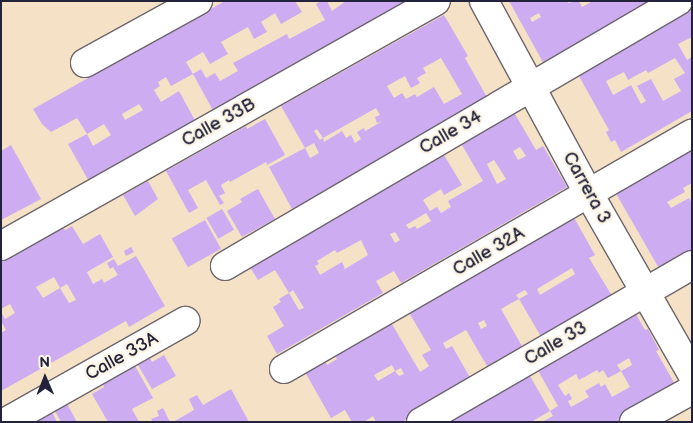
<!DOCTYPE html>
<style>
body{margin:0}
#map{position:relative;width:693px;height:423px;overflow:hidden;background:#f5e1c6;font-family:"Balsamiq Sans",sans-serif}
div>[style]{position:absolute}
.building>*{inset:0;background:#cdacf2;transform-origin:0 0}
.roads{filter:drop-shadow(1px 0 #6c656c) drop-shadow(-1px 0 #6c656c) drop-shadow(0 1px #6c656c) drop-shadow(0 -1px #6c656c)}
.minor>*{height:28px;margin:-14px;padding:0 14px;transform-origin:14px;border-radius:14px;background:#fff}
span{translate:-50% -50%;white-space:nowrap;text-align:center;line-height:1.15;-webkit-text-stroke:5px #fcf5e5;paint-order:stroke}
.street-label{font-size:18px;color:#22223b}
.frame{position:absolute;inset:0;border:2px solid #22223b;pointer-events:none}
.north{position:absolute;left:20px;top:353px;width:50px;height:50px;-webkit-text-stroke:4px #fcf5e5;paint-order:stroke;rotate:359deg;font-size:14px;font-weight:700;line-height:20px;text-align:center;color:#22223b}
.north::after{content:'';display:block;margin:auto;width:18px;height:22px;background:#22223b;clip-path:polygon(50% 0,100% 100%,50% 72%,0 100%)}
</style>
<div id="map">
<div class="building">
<div style="clip-path:polygon(evenodd,225px 1px,295px 1px,302px 12px,281px 24px,275px 13px,261px 22px,267px 32px,263px 34px,254px 39px,248px 27px,221px 42px,228px 54px,210px 64px,203px 52px,186px 62px,193px 74px,171px 86px,166px 77px,158px 82px,160px 86px,154px 90px,161px 102px,179px 91px,198px 126px,91px 185px,68px 144px,87px 134px,77px 118px,51px 132px,42px 124px,33px 109px,115px 63px,112px 58px,177px 28px,225px 1px,139px 104px,143px 110px,125px 120px,122px 114px,139px 104px,225px 1px,104px 124px,111px 135px,93px 146px,87px 134px,104px 124px)"></div>
<div style="clip-path:polygon(321px 1px,327px 1px,332px 11px,346px 1px,419px 1px,216px 116px,193px 74px,201px 69px,206px 78px,215px 73px,220px 81px,238px 71px,233px 63px,287px 34px,289px 39px,325px 20px,316px 4px)"></div>
<div style="clip-path:polygon(evenodd,509px 1px,567px 1px,568px 3px,579px 1px,582px 7px,593px 1px,656px 1px,544px 64px,509px 1px,539px 13px,541px 17px,532px 22px,530px 18px,539px 13px)"></div>
<div style="clip-path:polygon(evenodd,692px 2px,692px 37px,678px 44px,687px 60px,692px 57px,692px 111px,621px 152px,615px 140px,611px 142px,606px 132px,609px 130px,574px 67px,692px 2px,675px 58px,685px 73px,674px 79px,681px 91px,663px 101px,651px 79px,637px 86px,646px 101px,641px 104px,631px 85px,613px 95px,606px 81px,624px 72px,628px 80px,646px 70px,648px 73px,675px 58px)"></div>
<div style="clip-path:polygon(evenodd,444px 15px,468px 56px,465px 58px,488px 99px,292px 209px,269px 167px,305px 148px,281px 106px,444px 15px,441px 58px,462px 94px,444px 104px,434px 87px,417px 97px,415px 94px,406px 99px,402px 93px,394px 98px,387px 86px,405px 76px,411px 88px,420px 83px,417px 78px,426px 73px,423px 68px,441px 58px,444px 15px,376px 108px,380px 115px,375px 117px,377px 123px,383px 121px,365px 131px,364px 128px,357px 132px,361px 139px,355px 143px,351px 135px,346px 138px,342px 131px,324px 142px,323px 138px,320px 140px,314px 131px,317px 129px,323px 138px,376px 108px,444px 15px,314px 143px,319px 153px,310px 158px,305px 148px,314px 143px)"></div>
<div style="clip-path:polygon(evenodd,512px 109px,536px 150px,543px 146px,567px 187px,401px 283px,394px 271px,376px 281px,383px 293px,277px 354px,267px 336px,284px 326px,273px 307px,281px 302px,279px 299px,289px 293px,299px 310px,304px 308px,293px 290px,289px 293px,275px 270px,258px 280px,247px 262px,441px 150px,462px 185px,444px 195px,441px 189px,423px 200px,430px 211px,437px 207px,441px 213px,451px 207px,448px 201px,483px 181px,459px 140px,512px 109px,520px 147px,526px 156px,518px 160px,513px 151px,520px 147px,512px 109px,494px 160px,506px 179px,497px 184px,487px 164px,494px 160px,512px 109px,426px 213px,431px 221px,417px 229px,415px 226px,409px 229px,406px 225px,426px 213px,512px 109px,395px 232px,400px 240px,395px 243px,390px 234px,395px 232px,512px 109px,361px 240px,368px 255px,345px 269px,342px 262px,320px 275px,315px 266px,319px 264px,317px 261px,335px 250px,337px 253px,361px 240px)"></div>
<div style="clip-path:polygon(265px 119px,285px 155px,267px 165px,266px 162px,230px 182px,229px 180px,221px 185px,225px 193px,219px 196px,224px 203px,220px 205px,206px 180px,188px 190px,198px 208px,189px 213px,166px 171px,246px 126px,247px 129px)"></div>
<div style="clip-path:polygon(692px 142px,692px 183px,683px 188px,685px 192px,667px 202px,671px 208px,689px 198px,692px 203px,692px 251px,660px 270px,614px 190px)"></div>
<div style="clip-path:polygon(11px 145px,41px 199px,1px 220px,1px 151px)"></div>
<div style="clip-path:polygon(148px 181px,158px 199px,135px 216px,123px 195px)"></div>
<div style="clip-path:polygon(258px 189px,275px 219px,242px 237px,227px 211px,242px 202px,240px 199px)"></div>
<div style="left:222px;top:209px;width:24px;height:18px;rotate:60deg"></div>
<div style="clip-path:polygon(evenodd,572px 214px,595px 255px,589px 258px,614px 299px,543px 340px,519px 299px,528px 294px,525px 290px,516px 295px,519px 299px,501px 309px,523px 348px,490px 371px,466px 330px,443px 343px,446px 349px,452px 346px,472px 381px,402px 422px,376px 422px,373px 416px,364px 422px,352px 422px,345px 410px,331px 418px,305px 372px,325px 361px,327px 365px,337px 359px,333px 352px,389px 319px,420px 372px,429px 366px,422px 355px,431px 350px,407px 309px,572px 214px,572px 268px,575px 274px,540px 295px,537px 289px,572px 268px,572px 214px,484px 320px,487px 326px,481px 329px,478px 323px,484px 320px,572px 214px,392px 365px,395px 371px,401px 368px,404px 374px,399px 376px,395px 371px,378px 381px,374px 375px,392px 365px)"></div>
<div style="clip-path:polygon(evenodd,56px 216px,65px 230px,72px 226px,83px 244px,100px 234px,113px 257px,87px 272px,93px 284px,102px 279px,104px 283px,118px 275px,113px 267px,110px 269px,107px 263px,114px 259px,118px 266px,136px 256px,165px 306px,129px 327px,126px 321px,1px 391px,1px 333px,6px 330px,1px 321px,1px 312px,5px 319px,15px 313px,10px 304px,1px 309px,1px 251px,56px 216px,54px 277px,60px 288px,43px 298px,36px 287px,54px 277px,56px 216px,67px 284px,76px 300px,69px 303px,60px 288px,67px 284px)"></div>
<div style="left:205px;top:220px;width:33px;height:38px;rotate:61deg"></div>
<div style="clip-path:polygon(131px 247px,134px 252px,126px 256px,124px 251px)"></div>
<div style="clip-path:polygon(evenodd,633px 309px,645px 330px,648px 329px,659px 350px,656px 351px,680px 393px,628px 422px,542px 422px,553px 416px,550px 411px,558px 406px,535px 365px,633px 309px,629px 358px,632px 365px,621px 371px,630px 387px,612px 397px,605px 384px,601px 387px,599px 383px,585px 391px,589px 397px,571px 407px,568px 401px,572px 399px,569px 393px,565px 396px,558px 385px,576px 374px,579px 380px,597px 370px,599px 373px,603px 370px,608px 378px,621px 371px,617px 365px,629px 358px)"></div>
<div style="clip-path:polygon(164px 355px,176px 376px,152px 389px,138px 365px,150px 358px,152px 362px)"></div>
<div style="clip-path:polygon(135px 366px,153px 398px,132px 409px,139px 422px,108px 422px,92px 394px,104px 387px,103px 384px)"></div>
<div style="clip-path:polygon(526px 369px,550px 411px,531px 422px,435px 422px)"></div>
<div style="clip-path:polygon(231px 389px,249px 422px,173px 422px,194px 410px,189px 399px,197px 395px,203px 405px)"></div>
<div style="clip-path:polygon(67px 404px,77px 422px,61px 422px,55px 411px)"></div>
<div style="clip-path:polygon(163px 408px,170px 422px,153px 422px,151px 419px,159px 416px,157px 411px)"></div>
<div style="clip-path:polygon(52px 412px,57px 422px,34px 422px)"></div>
</div>
<div class="roads">
<div class="minor">
<div style="left:484px;top:1px;width:220px;rotate:61.5deg"></div>
<div style="left:589px;top:194px;width:207px;rotate:60.2deg"></div>
<div style="left:85px;top:63px;width:129px;rotate:-28.8deg"></div>
<div style="left:1px;top:246px;width:499px;rotate:-29.4deg"></div>
<div style="left:225px;top:266px;width:525px;rotate:-30.33deg"></div>
<div style="left:284px;top:369px;width:471px;rotate:-30deg"></div>
<div style="left:6px;top:422px;width:206px;rotate:-29.4deg"></div>
<div style="left:421px;top:422px;width:313px;rotate:-30.1deg"></div>
<div style="left:634px;top:422px;width:66px;rotate:-28.9deg"></div>
</div>
</div>
<div class="street-label">
<span style="left:219px;top:123px;rotate:-29deg">Calle 33B</span>
<span style="left:451px;top:133px;rotate:-30deg">Calle 34</span>
<span style="left:586px;top:188px;rotate:61deg">Carrera 3</span>
<span style="left:489px;top:252px;rotate:-30deg">Calle 32A</span>
<span style="left:556px;top:344px;rotate:-30deg">Calle 33</span>
<span style="left:122px;top:357px;rotate:-29deg">Calle 33A</span>
</div>
<div class="frame"></div>
<div class="north">N</div>
</div>
